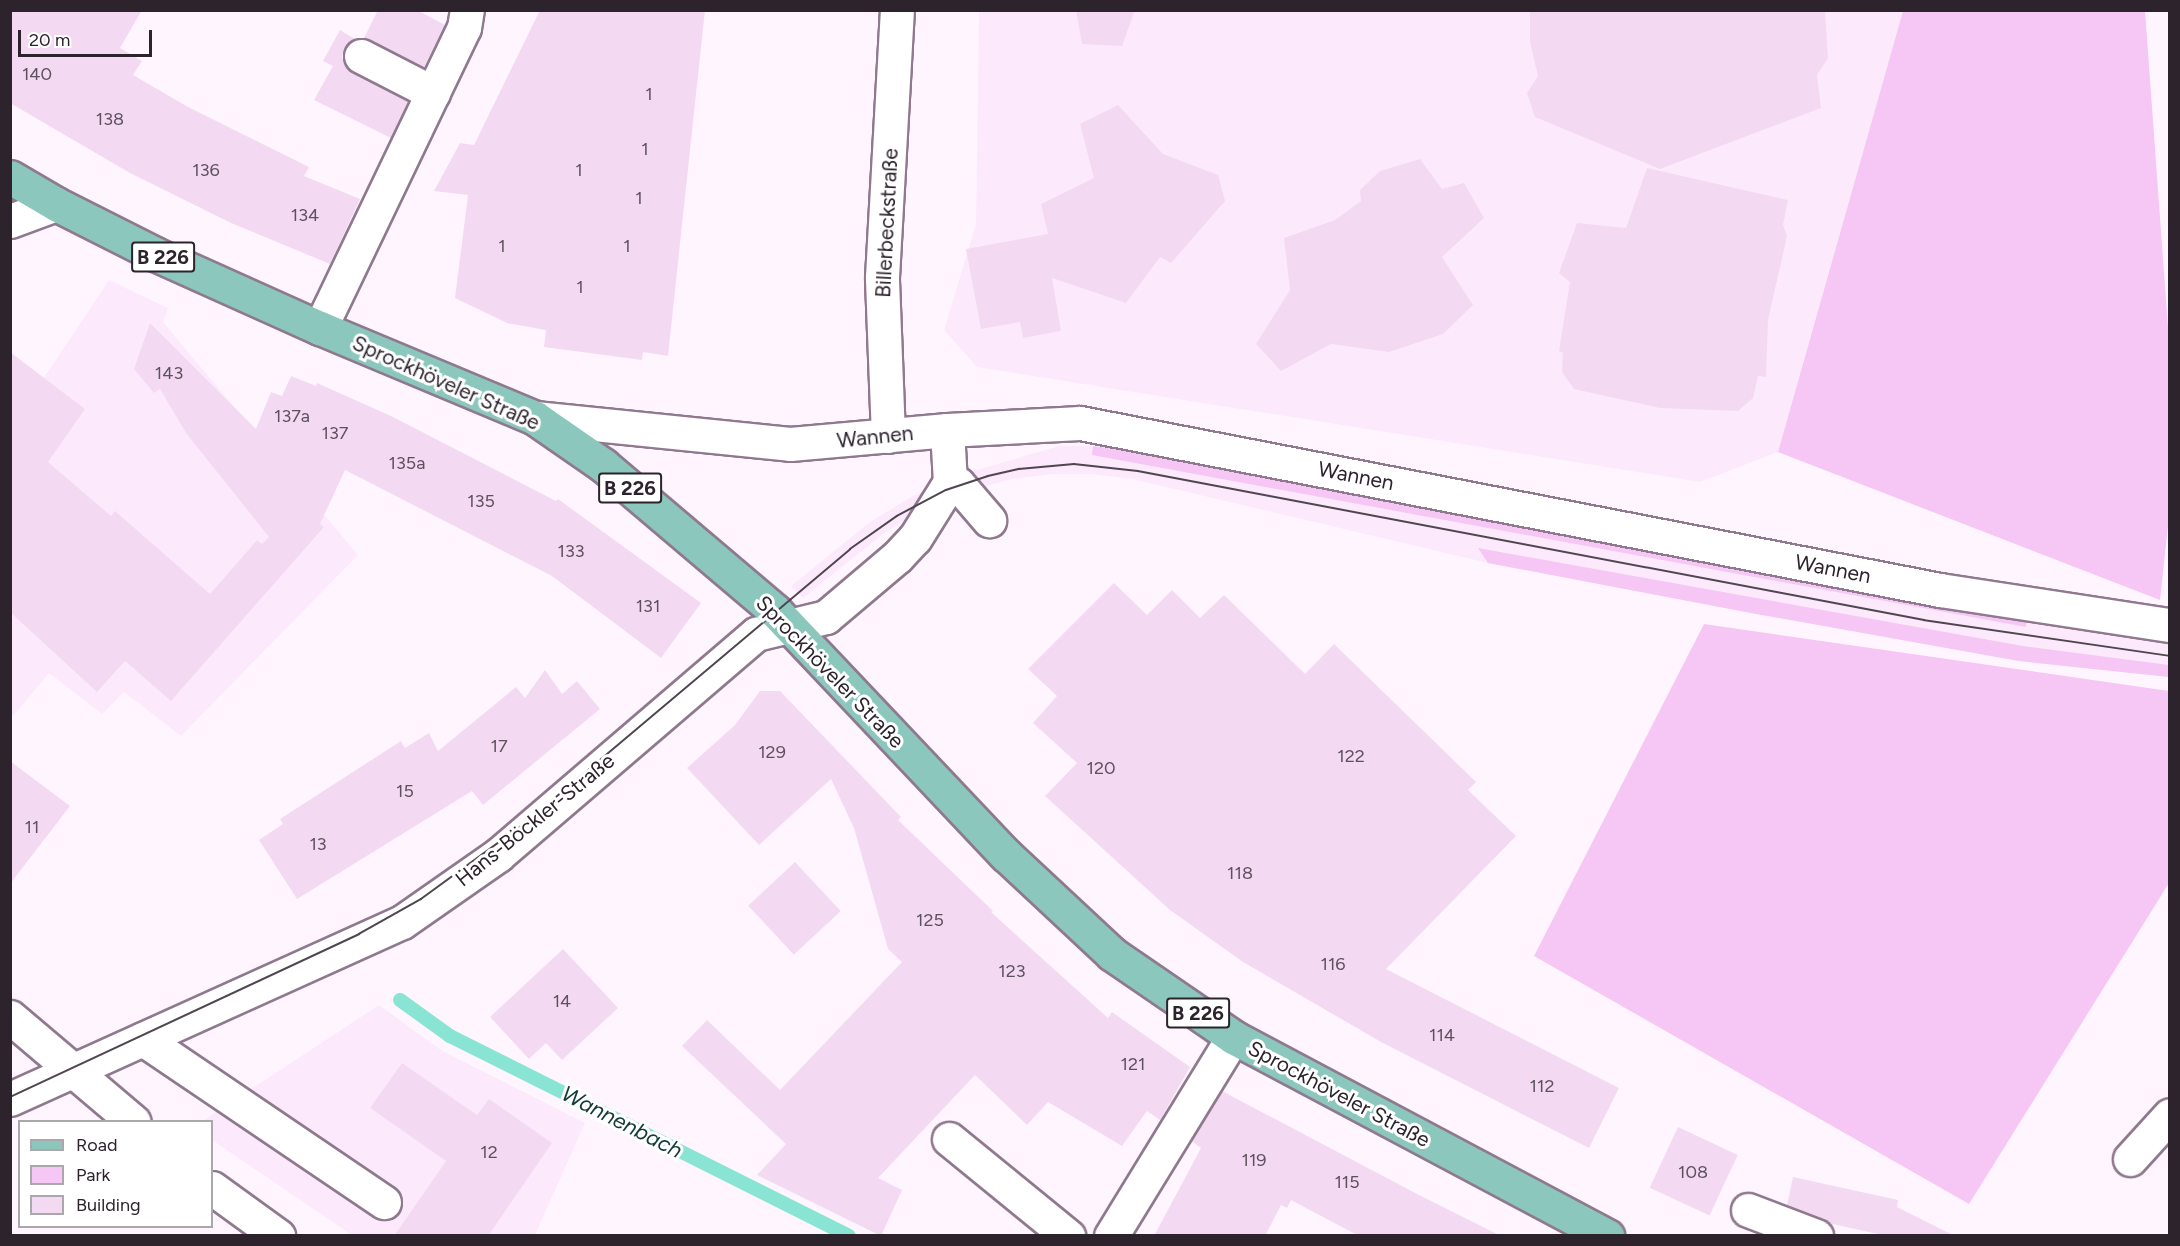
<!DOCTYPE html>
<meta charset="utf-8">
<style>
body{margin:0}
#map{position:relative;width:2180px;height:1246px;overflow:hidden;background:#fff5ff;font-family:Figtree,sans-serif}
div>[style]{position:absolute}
.built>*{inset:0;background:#fceafc}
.green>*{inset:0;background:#f6c6f5}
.stream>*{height:14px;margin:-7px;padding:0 7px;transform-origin:7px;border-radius:7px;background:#8ae4d3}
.building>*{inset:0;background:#f3daf2;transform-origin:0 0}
.roads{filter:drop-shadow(2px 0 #8f798e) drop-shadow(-2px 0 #8f798e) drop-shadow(0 2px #8f798e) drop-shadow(0 -2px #8f798e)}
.minor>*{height:33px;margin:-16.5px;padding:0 16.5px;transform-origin:16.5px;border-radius:16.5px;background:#fff}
.major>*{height:33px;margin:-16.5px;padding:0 16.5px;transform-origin:16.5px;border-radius:16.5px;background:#8bc7bc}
.tram>*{height:1.5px;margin:-0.75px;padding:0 0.75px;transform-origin:0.75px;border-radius:0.75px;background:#4f464f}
span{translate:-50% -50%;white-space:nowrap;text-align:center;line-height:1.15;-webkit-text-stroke:6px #fff;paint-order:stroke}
.number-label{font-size:18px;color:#5e515e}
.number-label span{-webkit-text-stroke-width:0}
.shield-label span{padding:2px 4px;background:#fff;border:2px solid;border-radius:4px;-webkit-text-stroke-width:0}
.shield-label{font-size:20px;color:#2c232c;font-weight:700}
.street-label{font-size:21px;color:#2c232c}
.water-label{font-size:22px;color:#123c35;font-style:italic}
.frame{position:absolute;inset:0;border:12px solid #2c232c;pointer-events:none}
.legend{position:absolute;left:18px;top:1120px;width:195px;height:108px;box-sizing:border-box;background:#fff;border:2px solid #aba7ab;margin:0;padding:8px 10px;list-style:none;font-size:18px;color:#2c232c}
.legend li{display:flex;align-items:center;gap:12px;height:30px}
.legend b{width:30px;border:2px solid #aba7ab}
.scale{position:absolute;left:18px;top:30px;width:134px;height:27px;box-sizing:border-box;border:3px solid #2c232c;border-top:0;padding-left:8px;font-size:18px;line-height:21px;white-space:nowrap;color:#2c232c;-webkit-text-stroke:4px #fff;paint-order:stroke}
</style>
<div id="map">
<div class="built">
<div style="clip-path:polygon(979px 11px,1903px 11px,1778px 452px,1700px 482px,977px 367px,944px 330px,976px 224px)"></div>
<div style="clip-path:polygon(109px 280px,168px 308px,163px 322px,358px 555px,181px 736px,124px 692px,102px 714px,49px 673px,13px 716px,11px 714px,11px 427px)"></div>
<div style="clip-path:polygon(1059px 446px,1093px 446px,1137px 452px,1495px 522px,2026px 621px,2130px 638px,2169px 642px,2169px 677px,2019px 661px,1751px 613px,1488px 563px,1132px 479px,1091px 474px,1054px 474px,1012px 479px,971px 490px,911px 516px,882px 535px,803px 598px,791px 586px,870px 522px,911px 497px,956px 476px)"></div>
<div style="clip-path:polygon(379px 1005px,441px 1050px,585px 1123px,535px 1235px,353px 1236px,212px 1140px,212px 1122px,201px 1122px)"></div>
</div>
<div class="green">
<div style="clip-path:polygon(1903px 11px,2145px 11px,2170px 355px,2170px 507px,2160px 600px,1778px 452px)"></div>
<div style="clip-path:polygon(1093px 446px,1137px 452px,1495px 522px,2026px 621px,2026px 627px,1092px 455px)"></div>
<div style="clip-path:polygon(1478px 548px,2023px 646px,2169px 665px,2169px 677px,2019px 661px,1751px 613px,1488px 563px)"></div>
<div style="clip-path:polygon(1704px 624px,2169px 691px,2169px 883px,1969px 1204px,1534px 956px)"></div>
</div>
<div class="stream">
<div style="left:400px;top:1000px;width:62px;rotate:35.8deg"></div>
<div style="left:450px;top:1036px;width:446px;rotate:26.6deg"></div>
</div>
<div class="building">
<div style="clip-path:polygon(10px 10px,142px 10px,120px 48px,142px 61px,133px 75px,188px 107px,309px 167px,304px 176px,360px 199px,330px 264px,231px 223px,130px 173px,10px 103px)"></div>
<div style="clip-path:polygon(378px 10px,417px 10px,445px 25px,424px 67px,364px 38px)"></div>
<div style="clip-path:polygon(540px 10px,705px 10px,668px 356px,643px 352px,642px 360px,544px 347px,546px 330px,507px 323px,455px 298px,468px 195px,434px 191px,460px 143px,474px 145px)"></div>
<div style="clip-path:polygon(1076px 10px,1135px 10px,1122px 46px,1082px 44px)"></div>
<div style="clip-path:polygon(1530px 10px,1825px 10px,1828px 58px,1817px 75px,1821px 108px,1660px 169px,1535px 117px,1527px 93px,1538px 76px,1530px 42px)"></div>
<div style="clip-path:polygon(340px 30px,355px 39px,344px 48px,342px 57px,346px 67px,408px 101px,391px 138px,314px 100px,333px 66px,323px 61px)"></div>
<div style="clip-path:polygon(1118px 105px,1163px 154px,1218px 175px,1225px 201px,1171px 263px,1160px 257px,1126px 303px,1052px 278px,1061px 331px,1023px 338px,1020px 322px,981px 329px,966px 249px,1048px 234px,1041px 204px,1094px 178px,1080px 124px)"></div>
<div style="clip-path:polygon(1420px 159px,1442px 189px,1464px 183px,1484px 218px,1442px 257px,1473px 305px,1443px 334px,1389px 352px,1331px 344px,1281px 371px,1256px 344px,1290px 290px,1284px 238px,1335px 220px,1361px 201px,1360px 190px,1380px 171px)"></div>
<div style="clip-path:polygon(1647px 168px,1788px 200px,1783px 225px,1787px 236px,1768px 320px,1766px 377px,1758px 376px,1753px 398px,1738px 411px,1660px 408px,1574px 389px,1562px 372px,1563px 353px,1559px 351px,1570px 282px,1559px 273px,1577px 223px,1626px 228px)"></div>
<div style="clip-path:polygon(150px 323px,256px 429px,271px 392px,282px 396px,291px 376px,316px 386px,317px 383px,391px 416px,556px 501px,558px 499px,701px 603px,661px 658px,552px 576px,345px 470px,320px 524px,324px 527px,171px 701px,125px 661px,97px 692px,10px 612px,10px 352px,85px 409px,48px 462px,111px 516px,115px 511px,210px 594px,257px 540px,262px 544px,269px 537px,186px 433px,160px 389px,154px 393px,134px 369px)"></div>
<div style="clip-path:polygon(1114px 583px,1147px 615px,1172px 590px,1200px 618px,1224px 595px,1305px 674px,1334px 644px,1476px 782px,1468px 790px,1516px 836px,1386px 969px,1619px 1088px,1589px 1148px,1381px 1042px,1243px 962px,1170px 910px,1045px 796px,1077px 763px,1033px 723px,1057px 696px,1028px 669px)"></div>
<div style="clip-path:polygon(545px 670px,562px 694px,577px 681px,600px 709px,483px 805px,472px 791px,297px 899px,259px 840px,283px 824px,280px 819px,401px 741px,405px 748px,429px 733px,438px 751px,516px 687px,525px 698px)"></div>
<div style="clip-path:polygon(760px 691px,780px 691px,901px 817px,898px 820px,993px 911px,991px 912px,1108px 1018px,1112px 1012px,1190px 1067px,1160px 1120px,1147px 1111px,1122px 1146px,1048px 1102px,1027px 1125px,975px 1075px,878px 1178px,902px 1190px,881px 1236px,757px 1175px,786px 1144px,682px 1046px,707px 1020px,780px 1090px,902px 962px,888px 949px,854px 828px,831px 779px,759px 845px,687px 768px,735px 725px)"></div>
<div style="clip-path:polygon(10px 761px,70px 806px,10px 884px)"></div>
<div style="left:795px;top:862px;width:67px;height:64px;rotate:47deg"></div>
<div style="clip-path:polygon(563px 949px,618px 1008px,562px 1060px,546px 1043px,529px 1059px,490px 1017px)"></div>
<div style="clip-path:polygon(402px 1063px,477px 1115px,489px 1099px,552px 1143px,488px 1236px,394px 1236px,446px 1161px,370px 1108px)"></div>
<div style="clip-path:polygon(1222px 1091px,1417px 1194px,1501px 1236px,1359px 1236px,1291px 1200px,1287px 1208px,1281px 1205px,1265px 1236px,1154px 1236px,1201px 1148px,1191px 1141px)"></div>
<div style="left:1678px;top:1127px;width:66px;height:67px;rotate:25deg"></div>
<div style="clip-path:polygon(1793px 1177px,1898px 1200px,1897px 1207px,1955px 1236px,1887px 1236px,1828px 1223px,1787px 1205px)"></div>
</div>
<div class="roads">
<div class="minor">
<div style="left:361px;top:56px;width:81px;rotate:27.2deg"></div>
<div style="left:10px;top:221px;width:49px;rotate:-20.3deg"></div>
<div style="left:320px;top:328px;width:333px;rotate:-64.4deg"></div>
<div style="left:464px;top:28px;width:18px;rotate:-81deg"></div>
<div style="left:535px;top:418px;width:256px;rotate:5.8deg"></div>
<div style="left:790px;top:444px;width:158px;rotate:-5.1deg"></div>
<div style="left:947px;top:430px;width:133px;rotate:-3deg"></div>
<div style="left:1080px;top:423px;width:876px;rotate:10.99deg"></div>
<div style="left:1940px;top:590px;width:233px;rotate:8.7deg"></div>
<div style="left:888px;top:436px;width:159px;rotate:-92.2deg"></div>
<div style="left:882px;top:277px;width:267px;rotate:-86.8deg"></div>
<div style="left:950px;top:482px;width:8px;rotate:14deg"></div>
<div style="left:958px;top:484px;width:48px;rotate:49.3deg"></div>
<div style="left:10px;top:1017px;width:162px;rotate:40.3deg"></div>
<div style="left:143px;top:1039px;width:291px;rotate:34.1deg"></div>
<div style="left:10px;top:1099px;width:430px;rotate:-24.3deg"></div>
<div style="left:402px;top:922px;width:117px;rotate:-34.9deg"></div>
<div style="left:498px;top:855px;width:340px;rotate:-40.6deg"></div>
<div style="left:756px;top:634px;width:72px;rotate:-13.7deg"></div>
<div style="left:826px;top:617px;width:93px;rotate:-40.2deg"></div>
<div style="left:897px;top:557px;width:26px;rotate:-47deg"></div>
<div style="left:915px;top:538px;width:66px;rotate:-58deg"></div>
<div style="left:950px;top:482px;width:52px;rotate:-93.3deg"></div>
<div style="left:949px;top:1139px;width:154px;rotate:39.2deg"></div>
<div style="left:2130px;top:1159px;width:59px;rotate:-47.7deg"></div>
<div style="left:212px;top:1188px;width:82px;rotate:36deg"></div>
<div style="left:1748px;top:1210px;width:73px;rotate:20.9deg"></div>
<div style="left:1111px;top:1236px;width:233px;rotate:-58.5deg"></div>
</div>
<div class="major">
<div style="left:10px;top:177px;width:53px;rotate:30.4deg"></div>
<div style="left:56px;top:204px;width:111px;rotate:26.8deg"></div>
<div style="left:155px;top:254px;width:181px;rotate:24.2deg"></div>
<div style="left:320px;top:328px;width:233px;rotate:22.7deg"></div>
<div style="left:535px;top:418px;width:83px;rotate:34.7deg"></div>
<div style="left:603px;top:465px;width:226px;rotate:40.3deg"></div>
<div style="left:775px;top:611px;width:336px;rotate:46.6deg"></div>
<div style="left:1006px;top:855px;width:145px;rotate:43deg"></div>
<div style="left:1112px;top:954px;width:147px;rotate:34.4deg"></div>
<div style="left:1233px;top:1037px;width:424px;rotate:28deg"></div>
</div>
</div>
<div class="tram">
<div style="left:10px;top:1097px;width:385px;rotate:-25deg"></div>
<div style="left:359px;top:934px;width:71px;rotate:-29.4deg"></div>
<div style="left:421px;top:899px;width:127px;rotate:-36.1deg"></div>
<div style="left:524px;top:824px;width:426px;rotate:-40.1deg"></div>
<div style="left:850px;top:549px;width:57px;rotate:-35.1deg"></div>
<div style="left:897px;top:516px;width:55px;rotate:-28deg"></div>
<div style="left:946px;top:490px;width:44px;rotate:-18.4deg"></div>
<div style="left:988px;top:476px;width:32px;rotate:-13deg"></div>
<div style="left:1019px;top:469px;width:55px;rotate:-5.2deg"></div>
<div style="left:1074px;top:464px;width:64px;rotate:6.2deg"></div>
<div style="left:1138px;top:471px;width:800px;rotate:10.73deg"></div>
<div style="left:1924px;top:620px;width:249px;rotate:8.3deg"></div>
</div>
<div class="number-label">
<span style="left:37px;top:74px">140</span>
<span style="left:649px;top:94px">1</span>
<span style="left:110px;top:119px">138</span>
<span style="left:645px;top:149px">1</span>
<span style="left:206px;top:170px">136</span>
<span style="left:579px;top:170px">1</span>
<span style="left:639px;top:198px">1</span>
<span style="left:305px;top:215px">134</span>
<span style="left:502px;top:246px">1</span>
<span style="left:627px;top:246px">1</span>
<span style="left:580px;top:287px">1</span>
<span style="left:169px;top:373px">143</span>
<span style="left:292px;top:416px">137a</span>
<span style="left:335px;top:433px">137</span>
<span style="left:407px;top:463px">135a</span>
<span style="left:481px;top:501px">135</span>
<span style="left:571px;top:551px">133</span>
<span style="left:648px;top:606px">131</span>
<span style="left:499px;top:746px">17</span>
<span style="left:772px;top:752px">129</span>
<span style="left:1351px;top:756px">122</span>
<span style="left:1101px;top:768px">120</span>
<span style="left:405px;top:791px">15</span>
<span style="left:32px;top:827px">11</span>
<span style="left:318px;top:844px">13</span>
<span style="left:1240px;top:873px">118</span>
<span style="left:930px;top:920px">125</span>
<span style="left:1333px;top:964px">116</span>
<span style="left:1012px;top:971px">123</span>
<span style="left:562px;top:1001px">14</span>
<span style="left:1442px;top:1035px">114</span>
<span style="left:1133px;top:1064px">121</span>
<span style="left:1542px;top:1086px">112</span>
<span style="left:489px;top:1152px">12</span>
<span style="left:1254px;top:1160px">119</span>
<span style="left:1693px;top:1172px">108</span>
<span style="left:1347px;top:1182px">115</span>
</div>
<div class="shield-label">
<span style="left:163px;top:257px">B 226</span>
<span style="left:630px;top:488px">B 226</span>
<span style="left:1198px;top:1013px">B 226</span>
</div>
<div class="street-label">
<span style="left:887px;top:223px;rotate:-87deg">Billerbeckstraße</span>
<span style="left:446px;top:383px;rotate:24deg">Sprockhöveler Straße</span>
<span style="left:875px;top:437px;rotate:-6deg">Wannen</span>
<span style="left:1356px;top:476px;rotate:11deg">Wannen</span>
<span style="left:1833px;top:569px;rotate:11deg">Wannen</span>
<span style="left:830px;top:672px;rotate:46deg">Sprockhöveler Straße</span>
<span style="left:535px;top:820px;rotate:-39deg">Hans-Böckler-Straße</span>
<span style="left:1339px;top:1094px;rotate:28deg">Sprockhöveler Straße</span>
</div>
<div class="water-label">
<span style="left:622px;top:1122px;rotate:27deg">Wannenbach</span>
</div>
<div class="frame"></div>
<ul class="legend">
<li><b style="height:8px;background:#8bc7bc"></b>Road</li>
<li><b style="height:16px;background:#f6c6f5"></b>Park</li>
<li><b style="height:16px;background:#f3daf2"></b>Building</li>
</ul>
<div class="scale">20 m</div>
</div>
